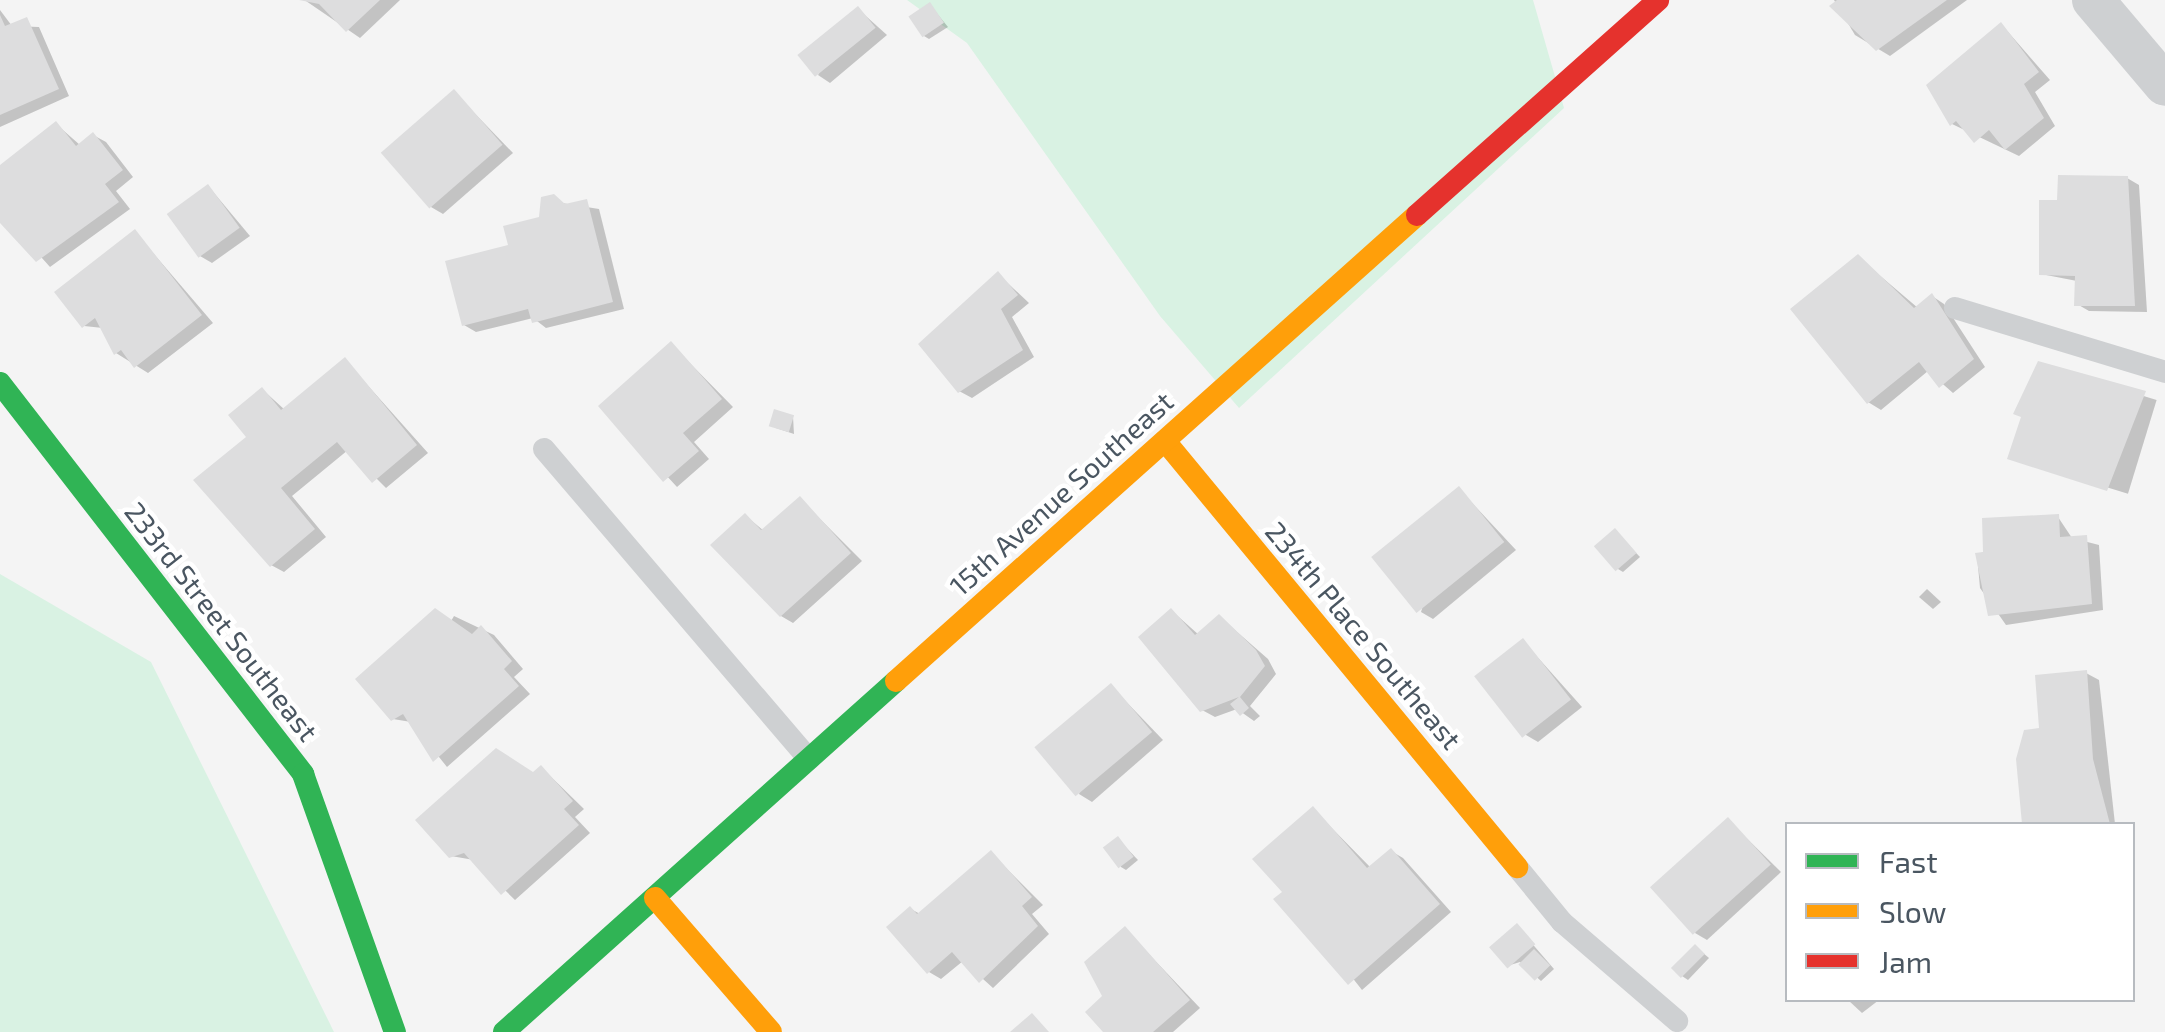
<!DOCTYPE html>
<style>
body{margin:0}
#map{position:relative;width:2165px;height:1032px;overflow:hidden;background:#f4f4f4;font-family:"Exo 2",sans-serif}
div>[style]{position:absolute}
.green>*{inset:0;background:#d9f2e3}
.shadow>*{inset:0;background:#0003;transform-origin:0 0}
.building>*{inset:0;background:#ddddde;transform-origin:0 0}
.lane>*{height:22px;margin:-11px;padding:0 11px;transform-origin:11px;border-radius:11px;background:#ced0d2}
.street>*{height:42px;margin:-21px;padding:0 21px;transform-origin:21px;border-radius:21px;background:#ced0d2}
.fast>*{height:22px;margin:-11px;padding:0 11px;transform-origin:11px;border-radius:11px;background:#30b455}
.slow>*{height:22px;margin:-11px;padding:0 11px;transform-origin:11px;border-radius:11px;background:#ff9f0a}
.jam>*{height:22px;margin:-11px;padding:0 11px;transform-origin:11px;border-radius:11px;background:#e5322d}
span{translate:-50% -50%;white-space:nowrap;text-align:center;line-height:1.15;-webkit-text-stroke:9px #fff;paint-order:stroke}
.street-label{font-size:28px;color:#4a5661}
.legend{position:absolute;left:1785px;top:822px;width:350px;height:180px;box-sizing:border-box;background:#fff;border:2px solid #b7bbc0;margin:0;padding:12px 18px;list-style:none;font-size:30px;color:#4a5661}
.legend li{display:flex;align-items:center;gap:20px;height:50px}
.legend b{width:50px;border:2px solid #b7bbc0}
</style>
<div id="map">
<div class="green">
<div style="clip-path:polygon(907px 0,1533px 0,1564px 108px,1239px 408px,1160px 316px,967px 43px)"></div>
<div style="clip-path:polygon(0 574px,151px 662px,334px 1032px,0 1032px)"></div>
</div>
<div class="shadow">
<div style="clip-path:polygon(400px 0,360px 38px,306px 1px,306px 0)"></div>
<div style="clip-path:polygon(1834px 0,1967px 0,1890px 56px,1855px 35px)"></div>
<div style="clip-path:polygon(930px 5px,948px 27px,929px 39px,924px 36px)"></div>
<div style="clip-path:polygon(858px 9px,887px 35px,830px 83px,818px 75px)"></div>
<div style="clip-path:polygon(0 10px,12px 26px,39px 27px,69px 96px,0 127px)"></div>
<div style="clip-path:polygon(2002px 25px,2050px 80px,2035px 92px,2055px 126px,2019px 156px,1952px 124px,1929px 85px)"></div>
<div style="clip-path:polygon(454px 92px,513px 153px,443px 214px,431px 207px)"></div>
<div style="clip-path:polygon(56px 124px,80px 145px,93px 135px,106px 142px,133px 177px,116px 191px,130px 209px,50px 267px,0 211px,0 168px)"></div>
<div style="clip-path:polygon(2127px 178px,2139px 185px,2147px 312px,2089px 311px,2077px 304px,2077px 281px,2041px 274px,2060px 202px)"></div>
<div style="clip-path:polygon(209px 187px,250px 236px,212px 263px,200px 256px)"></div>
<div style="clip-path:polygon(543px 200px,599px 209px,624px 309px,546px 328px,533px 318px,476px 332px,464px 325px,511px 247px,541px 219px)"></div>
<div style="clip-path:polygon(135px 232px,213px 323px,148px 373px,116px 353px,103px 328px,84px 326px)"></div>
<div style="clip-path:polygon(1858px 257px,1918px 308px,1932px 296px,1944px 304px,1985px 367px,1953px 393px,1928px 371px,1881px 410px,1868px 402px)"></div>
<div style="clip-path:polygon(998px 274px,1029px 303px,1012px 317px,1034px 357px,972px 398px,959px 391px)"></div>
<div style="clip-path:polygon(671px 344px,733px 407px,694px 442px,709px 459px,677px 487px,602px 406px)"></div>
<div style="clip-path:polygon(345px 360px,428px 453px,386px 488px,348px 450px,292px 496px,326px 537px,284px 572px,271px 565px,249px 437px,263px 390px,285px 410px)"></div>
<div style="left:2039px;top:364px;width:123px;height:98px;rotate:17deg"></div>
<div style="clip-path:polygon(793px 417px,794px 434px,776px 428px)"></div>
<div style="clip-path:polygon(1459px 489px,1516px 550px,1433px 619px,1421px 612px)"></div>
<div style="clip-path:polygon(800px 499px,862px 561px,793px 623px,781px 616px,746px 516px,764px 531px)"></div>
<div style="clip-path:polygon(2058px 517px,2072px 538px,2099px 545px,2103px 610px,2006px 625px,1980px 588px,1977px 555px)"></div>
<div style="clip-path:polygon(1615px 531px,1640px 557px,1623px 572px,1618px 569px)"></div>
<div style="clip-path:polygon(1927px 589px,1941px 602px,1933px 609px,1919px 597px)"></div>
<div style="clip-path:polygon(1172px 611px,1199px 635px,1220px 617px,1268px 659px,1276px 674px,1250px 706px,1260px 716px,1254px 721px,1237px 709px,1215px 717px,1202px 710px)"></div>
<div style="clip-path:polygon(454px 616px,494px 635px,523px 669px,514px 677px,530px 694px,447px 767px,411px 722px,393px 719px)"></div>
<div style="clip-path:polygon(1523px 641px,1582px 707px,1538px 742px,1526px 735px)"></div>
<div style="clip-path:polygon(2086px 673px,2099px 680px,2115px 824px,2024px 824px,2019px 759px)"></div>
<div style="clip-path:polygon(1111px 686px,1163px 740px,1092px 802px,1079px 794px)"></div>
<div style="clip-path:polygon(542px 768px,584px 809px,575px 817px,590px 833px,515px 900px,474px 860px,451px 856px)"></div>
<div style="clip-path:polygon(1313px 809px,1371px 868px,1391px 851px,1403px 858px,1451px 912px,1362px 990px,1285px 892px)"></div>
<div style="clip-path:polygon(1728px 820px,1781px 872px,1707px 940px,1695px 933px)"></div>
<div style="clip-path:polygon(1118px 839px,1138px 860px,1126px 870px,1121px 867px)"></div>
<div style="clip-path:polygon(991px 853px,1043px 905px,1032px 914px,1049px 934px,993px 988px,963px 961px,941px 979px,929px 972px,911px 909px,920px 914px)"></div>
<div style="clip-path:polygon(1517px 926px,1554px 969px,1541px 981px,1520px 962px,1507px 966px)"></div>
<div style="clip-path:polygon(1125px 929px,1200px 1008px,1173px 1032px,1106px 1032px)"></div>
<div style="clip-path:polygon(1696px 947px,1709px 958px,1688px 980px,1682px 976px)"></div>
<div style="clip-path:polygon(1848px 1000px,1879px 1000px,1862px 1013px)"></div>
</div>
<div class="building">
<div style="clip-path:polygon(299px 0,380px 0,346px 32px,319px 4px)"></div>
<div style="clip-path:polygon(1837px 0,1947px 0,1876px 51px,1829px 6px)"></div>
<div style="left:930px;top:2px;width:25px;height:26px;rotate:56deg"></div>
<div style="left:858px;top:6px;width:28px;height:78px;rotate:51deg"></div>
<div style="clip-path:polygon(0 15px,5px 26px,27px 17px,59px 89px,0 115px)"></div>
<div style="clip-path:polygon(2001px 22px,2039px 72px,2024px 84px,2044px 118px,2005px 150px,1989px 130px,1974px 143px,1956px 121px,1950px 126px,1926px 85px)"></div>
<div style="left:454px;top:89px;width:74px;height:97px;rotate:49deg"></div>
<div style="clip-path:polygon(56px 121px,76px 146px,93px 132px,123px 170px,105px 184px,119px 202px,36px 262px,0 223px,0 165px)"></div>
<div style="clip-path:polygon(2058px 175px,2128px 176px,2135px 306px,2074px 306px,2075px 276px,2039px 275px,2039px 200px,2057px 200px)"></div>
<div style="left:208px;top:184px;width:54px;height:51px;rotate:54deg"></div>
<div style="clip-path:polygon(554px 194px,565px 204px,587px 199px,613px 302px,532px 323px,528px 309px,462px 326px,445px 261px,508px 245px,503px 226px,539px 217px,541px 197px)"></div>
<div style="clip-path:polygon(135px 229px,202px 315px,134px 368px,121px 350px,114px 355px,95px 318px,82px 328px,54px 292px)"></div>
<div style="clip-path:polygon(1858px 254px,1914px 308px,1932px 293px,1974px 359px,1939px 388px,1919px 362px,1867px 404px,1790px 309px)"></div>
<div style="clip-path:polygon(998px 271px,1018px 295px,1001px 309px,1023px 350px,958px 393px,918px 344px)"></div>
<div style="clip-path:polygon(671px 341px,722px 399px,683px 433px,699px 451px,663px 482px,598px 406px)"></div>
<div style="clip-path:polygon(345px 357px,417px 445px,372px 483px,337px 442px,281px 488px,315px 529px,270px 567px,193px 480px,246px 437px,228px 415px,262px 387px,281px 410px)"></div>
<div style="clip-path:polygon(2038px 361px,2146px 391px,2107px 491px,2007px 459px,2021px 417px,2013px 414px)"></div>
<div style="left:774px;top:409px;width:21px;height:18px;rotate:17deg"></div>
<div style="left:1459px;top:486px;width:72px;height:113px;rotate:51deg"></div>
<div style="clip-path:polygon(800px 496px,851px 553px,780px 617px,710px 545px,745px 513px,761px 530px)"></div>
<div style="clip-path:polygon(2059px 514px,2060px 537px,2087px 535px,2092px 604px,1988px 616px,1975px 553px,1983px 552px,1982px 518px)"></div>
<div style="left:1615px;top:528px;width:33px;height:28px;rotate:49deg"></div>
<div style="clip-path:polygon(435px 608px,472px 634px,481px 625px,512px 661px,504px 669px,519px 686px,433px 762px,403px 714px,391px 721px,355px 679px)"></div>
<div style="clip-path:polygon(1171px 608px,1195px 635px,1219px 614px,1256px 650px,1265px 666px,1240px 697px,1249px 708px,1240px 716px,1230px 704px,1239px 697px,1200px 712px,1138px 637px)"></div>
<div style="left:1523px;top:638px;width:78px;height:62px;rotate:52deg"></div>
<div style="clip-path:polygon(2087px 670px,2093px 759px,2110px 824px,2022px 824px,2016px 759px,2024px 730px,2039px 728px,2035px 675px)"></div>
<div style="left:1111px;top:683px;width:64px;height:100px;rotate:50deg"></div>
<div style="clip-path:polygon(496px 748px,533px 772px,541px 765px,573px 801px,564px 809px,579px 825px,501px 895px,464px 853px,449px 858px,415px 820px)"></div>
<div style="clip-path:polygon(1313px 806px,1367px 868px,1391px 848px,1440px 904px,1348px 985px,1273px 899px,1282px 892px,1252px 859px)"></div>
<div style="left:1728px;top:817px;width:64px;height:105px;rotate:48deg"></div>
<div style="left:1118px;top:836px;width:26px;height:19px;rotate:53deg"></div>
<div style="clip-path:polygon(991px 850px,1032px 897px,1022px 906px,1038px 926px,979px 983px,952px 952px,927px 974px,886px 927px,910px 906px,917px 914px)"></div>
<div style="left:1517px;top:923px;width:28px;height:37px;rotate:49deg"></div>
<div style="clip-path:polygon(1125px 926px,1190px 1000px,1153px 1032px,1103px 1032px,1085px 1012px,1102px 996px,1084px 962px)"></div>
<div style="left:1695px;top:944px;width:14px;height:34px;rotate:45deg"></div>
<div style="left:1534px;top:949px;width:23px;height:22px;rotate:45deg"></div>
<div style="clip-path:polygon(1032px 1013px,1049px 1032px,1010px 1032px)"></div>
</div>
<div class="lane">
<div style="left:1955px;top:308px;width:220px;rotate:16.9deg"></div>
<div style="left:544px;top:449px;width:408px;rotate:49.5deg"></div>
<div style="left:1517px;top:867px;width:71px;rotate:50.7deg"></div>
<div style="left:1562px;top:922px;width:152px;rotate:40.7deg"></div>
</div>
<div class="street">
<div style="left:2093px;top:0;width:111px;rotate:49.7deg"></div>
</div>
<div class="fast">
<div style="left:0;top:383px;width:495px;rotate:52.2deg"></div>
<div style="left:303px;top:774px;width:274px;rotate:70.4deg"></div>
<div style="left:504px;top:1032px;width:526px;rotate:-41.84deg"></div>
</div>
<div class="slow">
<div style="left:1165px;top:441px;width:553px;rotate:50.43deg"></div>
<div style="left:896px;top:681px;width:699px;rotate:-41.81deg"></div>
<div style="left:655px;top:898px;width:177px;rotate:49.1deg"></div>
</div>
<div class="jam">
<div style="left:1417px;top:215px;width:323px;rotate:-41.7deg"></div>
</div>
<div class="street-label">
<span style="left:1061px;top:493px;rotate:-42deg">15th Avenue Southeast</span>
<span style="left:222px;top:621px;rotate:52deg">233rd Street Southeast</span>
<span style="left:1364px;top:635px;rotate:50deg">234th Place Southeast</span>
</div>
<ul class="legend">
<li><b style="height:12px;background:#30b455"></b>Fast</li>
<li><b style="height:12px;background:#ff9f0a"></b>Slow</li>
<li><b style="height:12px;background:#e5322d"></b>Jam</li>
</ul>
</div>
